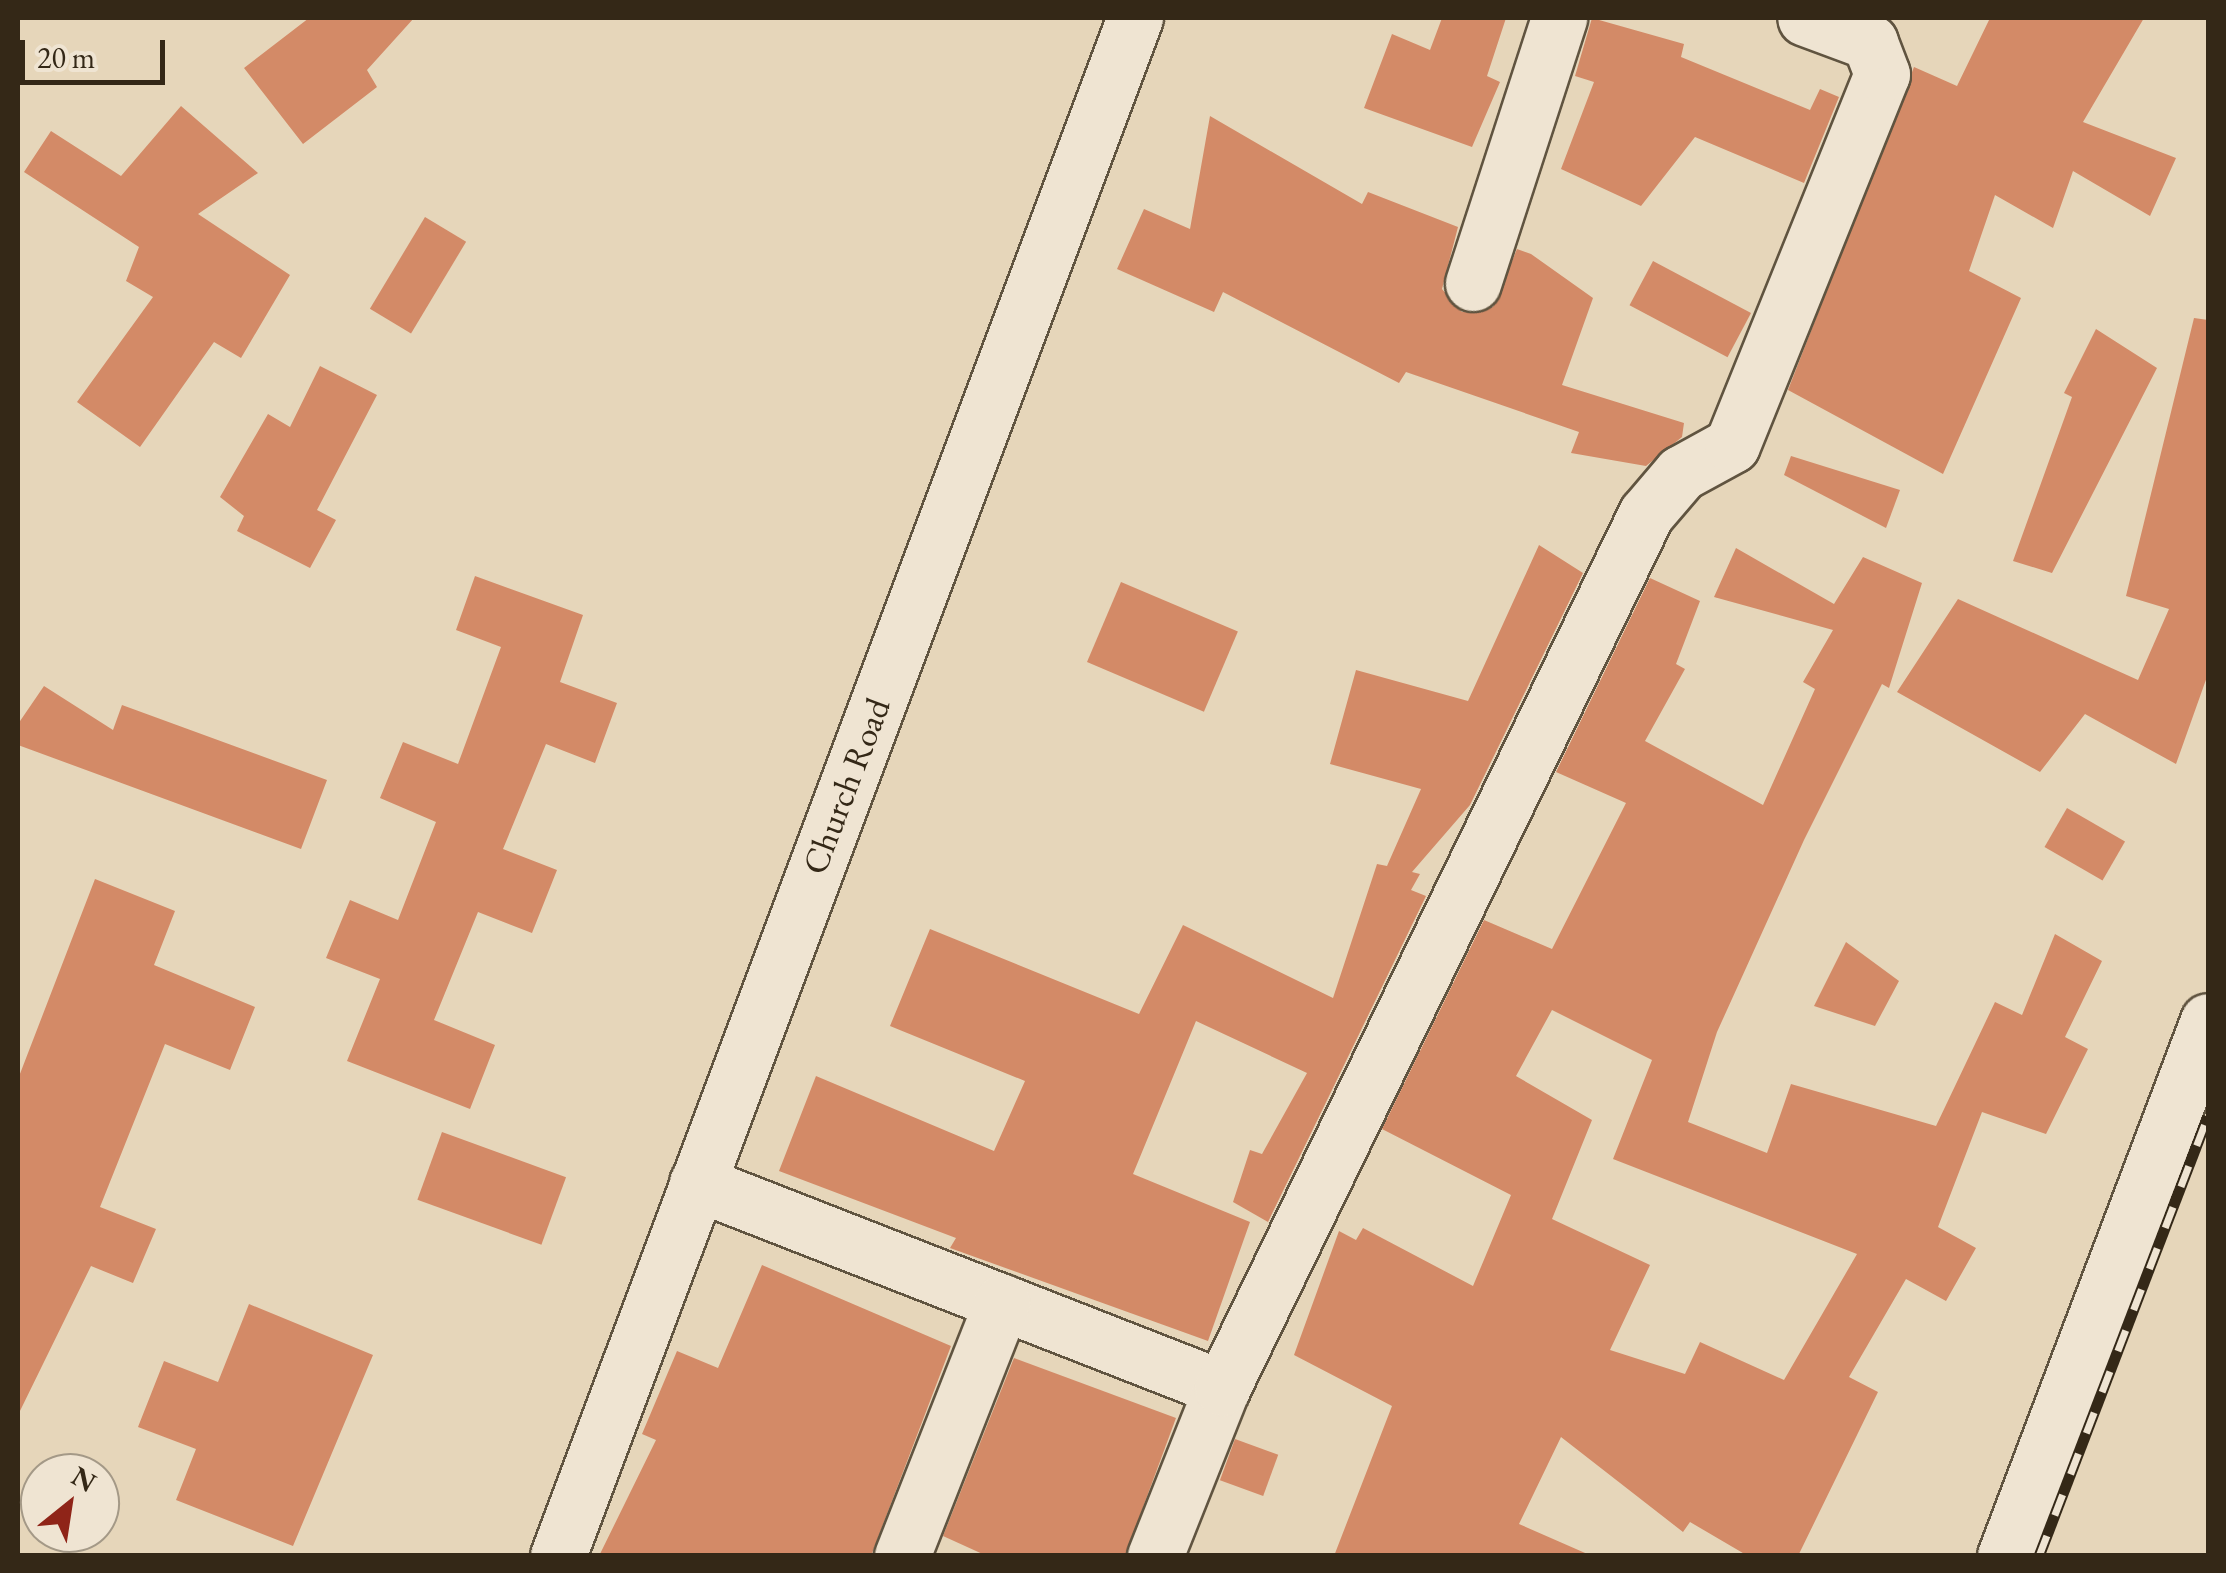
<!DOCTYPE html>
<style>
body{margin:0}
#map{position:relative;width:2226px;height:1573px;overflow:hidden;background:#e6d6ba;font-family:"EB Garamond",serif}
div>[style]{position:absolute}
.building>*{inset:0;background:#d38a67;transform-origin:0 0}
.roads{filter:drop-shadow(2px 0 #605440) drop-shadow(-2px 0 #605440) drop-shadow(0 2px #605440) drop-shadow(0 -2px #605440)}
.street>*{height:55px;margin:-27.5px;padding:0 27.5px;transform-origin:27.5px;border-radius:27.5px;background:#efe4d2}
.secondary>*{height:55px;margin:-27.5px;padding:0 27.5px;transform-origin:27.5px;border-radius:27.5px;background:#efe4d2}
.rail>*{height:11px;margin-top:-5.5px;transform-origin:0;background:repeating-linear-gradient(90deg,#efe4d2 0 22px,#342817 0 44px);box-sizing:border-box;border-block:2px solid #342817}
span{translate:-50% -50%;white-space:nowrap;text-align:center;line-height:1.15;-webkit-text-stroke:9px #efe4d2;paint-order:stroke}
.street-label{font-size:35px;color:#342817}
.frame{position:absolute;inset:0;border:20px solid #342817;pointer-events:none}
.north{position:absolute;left:20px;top:1453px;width:100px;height:100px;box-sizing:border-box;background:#efe4d2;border:2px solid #a49987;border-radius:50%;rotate:30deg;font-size:28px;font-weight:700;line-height:40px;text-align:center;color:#342817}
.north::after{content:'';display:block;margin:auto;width:35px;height:45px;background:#8f2418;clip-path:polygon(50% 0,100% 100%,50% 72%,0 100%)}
.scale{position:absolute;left:20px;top:40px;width:145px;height:45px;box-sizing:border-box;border:5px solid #342817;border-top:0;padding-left:12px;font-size:30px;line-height:35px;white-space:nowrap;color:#342817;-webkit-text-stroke:8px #efe4d2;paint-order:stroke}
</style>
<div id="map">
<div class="building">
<div style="clip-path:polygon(309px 18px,414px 18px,367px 70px,377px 87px,303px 144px,244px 68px)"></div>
<div style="clip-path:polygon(1442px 18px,1506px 18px,1487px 76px,1500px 82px,1472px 147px,1364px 108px,1392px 34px,1430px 50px)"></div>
<div style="clip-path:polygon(1592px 18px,1684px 44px,1681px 57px,1810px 110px,1820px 89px,1839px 97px,1804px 183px,1695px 137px,1641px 206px,1561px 169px,1594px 82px,1575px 76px)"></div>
<div style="clip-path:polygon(1990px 18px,2144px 18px,2083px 122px,2176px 158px,2150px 216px,2073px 171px,2053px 228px,1995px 195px,1969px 271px,2021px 298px,1943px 474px,1788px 390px,1914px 67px,1957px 86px)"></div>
<div style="clip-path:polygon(181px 106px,258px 173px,198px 214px,290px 275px,241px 358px,214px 342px,140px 447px,77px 402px,153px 297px,126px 281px,139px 247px,24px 172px,51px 131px,121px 176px)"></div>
<div style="clip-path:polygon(1210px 116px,1362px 204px,1368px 192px,1458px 227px,1442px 289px,1462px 312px,1493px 307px,1517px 249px,1531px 254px,1593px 298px,1562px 385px,1684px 423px,1682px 437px,1646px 466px,1571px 453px,1579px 432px,1406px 372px,1399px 383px,1223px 292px,1214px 312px,1117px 269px,1144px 209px,1190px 229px)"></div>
<div style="left:425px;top:217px;width:48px;height:107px;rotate:31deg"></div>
<div style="left:1653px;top:261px;width:111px;height:50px;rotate:28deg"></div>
<div style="clip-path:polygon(2194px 318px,2208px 320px,2208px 674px,2176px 764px,2085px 714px,2040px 772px,1897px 692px,1958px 599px,2138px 680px,2169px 609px,2126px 596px)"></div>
<div style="clip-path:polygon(2096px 329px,2157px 368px,2052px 573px,2013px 561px,2072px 397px,2064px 393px)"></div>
<div style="clip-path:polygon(320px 366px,377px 395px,317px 510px,336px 520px,310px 568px,237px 531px,244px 516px,220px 497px,268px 414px,290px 427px)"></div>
<div style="clip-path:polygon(1791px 456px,1900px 490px,1886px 528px,1784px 475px)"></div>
<div style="clip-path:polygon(1539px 545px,1583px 573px,1470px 805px,1412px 872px,1420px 874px,1411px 890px,1426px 896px,1268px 1222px,1233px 1202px,1250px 1150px,1262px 1154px,1307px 1073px,1196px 1021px,1133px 1174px,1250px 1222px,1208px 1341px,950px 1248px,956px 1238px,779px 1171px,816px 1076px,994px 1151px,1025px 1081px,890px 1026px,930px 929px,1139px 1014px,1183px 925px,1333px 998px,1377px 864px,1387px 866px,1421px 789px,1330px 764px,1356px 670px,1468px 701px)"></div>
<div style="clip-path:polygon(evenodd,1736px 548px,1834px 604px,1863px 557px,1922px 583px,1889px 688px,1882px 684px,1804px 840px,1717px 1032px,1688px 1122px,1767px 1153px,1791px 1084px,1936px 1126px,1995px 1002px,2022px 1015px,2055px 934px,2102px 961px,2065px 1037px,2088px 1049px,2046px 1134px,1982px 1112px,1938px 1227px,1976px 1248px,1946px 1301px,1906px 1279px,1849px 1377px,1878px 1392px,1798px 1556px,1748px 1556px,1690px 1522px,1683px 1532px,1561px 1437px,1519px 1524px,1592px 1556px,1334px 1556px,1392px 1406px,1294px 1355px,1339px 1231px,1356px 1240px,1363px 1228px,1473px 1286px,1511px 1195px,1382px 1129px,1484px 920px,1552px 949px,1626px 803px,1556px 772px,1650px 578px,1700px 601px,1676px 664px,1685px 669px,1645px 741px,1763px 805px,1815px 689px,1803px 682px,1833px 630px,1714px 597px,1736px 548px,1552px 1010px,1652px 1060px,1613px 1159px,1857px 1254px,1784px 1380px,1700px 1342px,1685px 1374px,1610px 1350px,1650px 1265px,1552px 1219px,1592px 1120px,1516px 1076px,1552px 1010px)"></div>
<div style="clip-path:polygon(475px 576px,583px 615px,560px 682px,617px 703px,595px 763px,546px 744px,503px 849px,557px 870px,532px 933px,478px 912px,434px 1020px,495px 1045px,470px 1109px,347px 1061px,380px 979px,326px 958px,350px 900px,398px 920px,436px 822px,380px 798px,403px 742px,458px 764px,501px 647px,456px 630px)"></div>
<div style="left:1121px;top:582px;width:127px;height:87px;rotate:23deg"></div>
<div style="clip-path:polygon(44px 686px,113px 730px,122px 705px,327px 780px,301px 849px,18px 745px,18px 724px)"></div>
<div style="left:2067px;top:808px;width:67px;height:45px;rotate:30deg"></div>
<div style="clip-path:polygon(95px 879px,175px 911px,154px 965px,255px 1007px,230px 1070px,165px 1044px,100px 1207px,156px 1229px,133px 1283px,91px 1266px,19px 1413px,18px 1079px)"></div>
<div style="clip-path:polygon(1846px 942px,1899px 981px,1875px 1026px,1814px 1006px)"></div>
<div style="left:442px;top:1132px;width:132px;height:72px;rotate:20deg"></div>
<div style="clip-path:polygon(762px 1265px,951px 1346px,871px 1556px,599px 1556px,656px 1440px,642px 1434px,677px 1351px,718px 1368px)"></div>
<div style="clip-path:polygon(249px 1304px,373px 1355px,293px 1546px,176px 1500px,196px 1449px,138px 1427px,164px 1361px,218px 1382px)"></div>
<div style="clip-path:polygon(1014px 1358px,1176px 1418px,1125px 1556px,987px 1556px,943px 1536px)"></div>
<div style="left:1235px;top:1439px;width:46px;height:44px;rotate:20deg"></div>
</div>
<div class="roads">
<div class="street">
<div style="left:1473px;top:283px;width:279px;rotate:-72deg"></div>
<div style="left:697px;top:1183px;width:564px;rotate:21.33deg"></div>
<div style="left:902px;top:1556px;width:273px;rotate:-68.5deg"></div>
<div style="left:1155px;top:1556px;width:181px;rotate:-68.3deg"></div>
<div style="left:1222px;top:1388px;width:971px;rotate:-64.12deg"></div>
<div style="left:1646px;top:514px;width:54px;rotate:-49.5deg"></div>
<div style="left:1681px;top:473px;width:58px;rotate:-28.8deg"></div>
<div style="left:1732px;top:445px;width:400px;rotate:-68deg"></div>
<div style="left:1882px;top:74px;width:34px;rotate:-111deg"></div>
<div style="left:1870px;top:42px;width:69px;rotate:-159.7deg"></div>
<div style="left:2005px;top:1556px;width:572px;rotate:-69.22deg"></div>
</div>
<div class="secondary">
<div style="left:558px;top:1556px;width:1643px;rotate:-69.44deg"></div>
</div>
</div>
<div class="rail">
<div style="left:2039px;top:1556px;width:471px;rotate:-69deg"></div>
</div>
<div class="street-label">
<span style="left:846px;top:786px;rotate:-69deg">Church Road</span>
</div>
<div class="frame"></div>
<div class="north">N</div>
<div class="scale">20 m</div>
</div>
